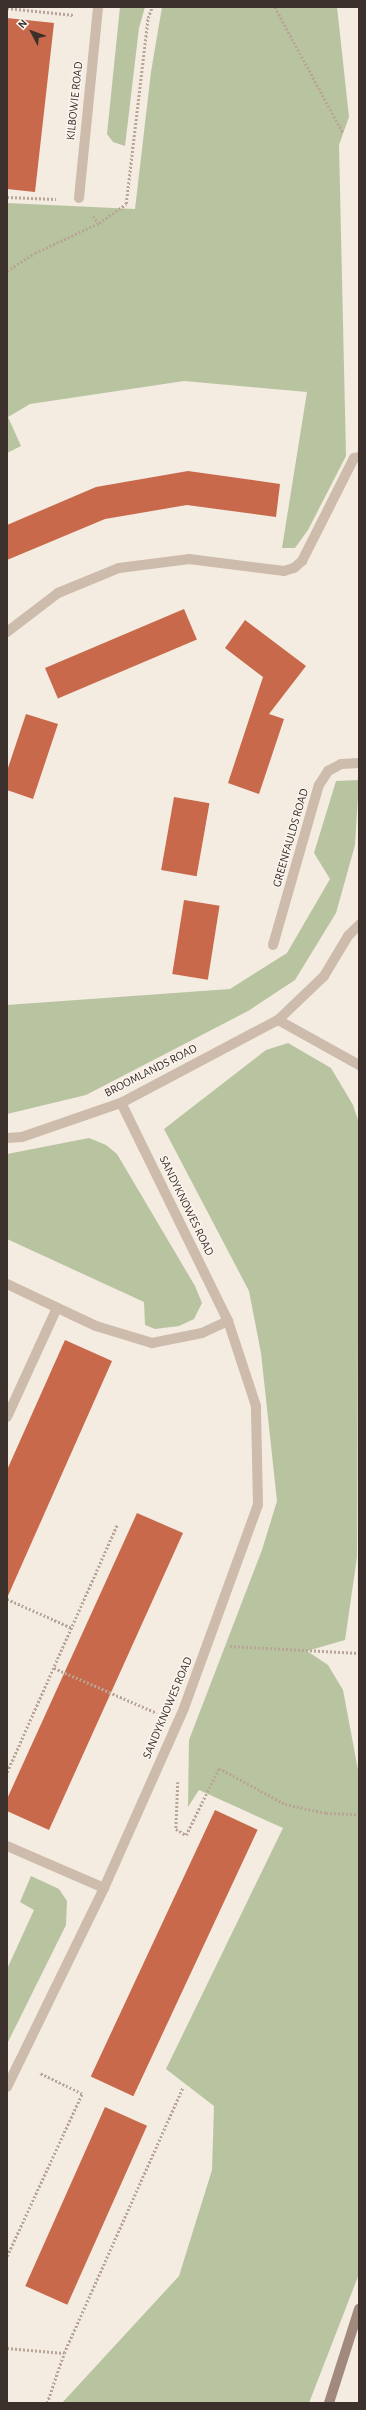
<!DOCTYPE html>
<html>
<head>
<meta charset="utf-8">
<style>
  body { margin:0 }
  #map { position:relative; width:366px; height:2410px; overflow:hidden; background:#f4ebe1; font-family:"Alegreya Sans",sans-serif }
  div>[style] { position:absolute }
  .green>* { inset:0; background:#b8c4a0 }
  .building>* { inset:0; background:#c8694b; transform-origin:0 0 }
  .path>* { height:2.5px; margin-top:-1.25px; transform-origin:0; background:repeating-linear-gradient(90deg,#b9a596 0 2px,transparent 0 4px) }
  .service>* { height:10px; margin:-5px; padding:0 5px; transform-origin:5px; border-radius:5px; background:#cdbbac }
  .minor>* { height:10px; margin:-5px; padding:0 5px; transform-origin:5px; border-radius:5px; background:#cdbbac }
  .secondary>* { height:10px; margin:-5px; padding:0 5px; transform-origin:5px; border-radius:5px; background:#a18a7d }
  span { translate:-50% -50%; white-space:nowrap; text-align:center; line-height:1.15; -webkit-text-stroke:3px #fbf5ee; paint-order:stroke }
  .street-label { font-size:12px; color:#3b302b }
  .frame { position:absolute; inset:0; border:8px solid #3b302b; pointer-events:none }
  .north { position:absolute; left:12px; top:12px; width:40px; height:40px; -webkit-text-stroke:3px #fbf5ee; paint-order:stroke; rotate:311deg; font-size:11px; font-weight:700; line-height:16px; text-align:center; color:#3b302b }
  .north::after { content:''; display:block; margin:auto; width:14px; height:18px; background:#3b302b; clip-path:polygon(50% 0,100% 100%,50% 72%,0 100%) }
</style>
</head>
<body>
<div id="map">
  <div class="green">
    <i style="clip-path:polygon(120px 7px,145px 7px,139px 28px,125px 146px,113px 142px,107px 134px)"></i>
    <i style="clip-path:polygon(162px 7px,337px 7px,349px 117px,339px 145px,346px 456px,308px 530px,295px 548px,282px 548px,307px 392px,184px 381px,30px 404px,8px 417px,21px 446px,7px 453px,7px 203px,135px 209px,151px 72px)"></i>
    <i style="clip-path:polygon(359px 780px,355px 845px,336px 913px,295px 980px,248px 1011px,86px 1095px,7px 1114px,7px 1005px,230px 989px,287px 953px,330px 879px,314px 853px,336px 781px)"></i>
    <i style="clip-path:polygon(288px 1043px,331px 1068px,353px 1105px,359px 1123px,357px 1557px,345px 1640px,307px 1651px,328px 1665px,343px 1690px,358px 1770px,359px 2274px,309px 2403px,62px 2403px,179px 2276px,212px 2170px,214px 2106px,166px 2069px,283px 1828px,199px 1790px,188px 1807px,189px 1740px,262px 1550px,277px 1501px,261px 1353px,249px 1291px,164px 1129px,266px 1050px)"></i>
    <i style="clip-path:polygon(89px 1138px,106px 1145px,117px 1154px,195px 1286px,202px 1303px,194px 1319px,179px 1326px,155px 1329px,145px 1325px,144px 1302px,7px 1239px,7px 1154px)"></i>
    <i style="clip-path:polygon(31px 1876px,59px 1889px,67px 1901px,66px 1925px,7px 2044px,7px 1969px,34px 1910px,20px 1902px)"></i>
  </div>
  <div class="building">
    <i style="clip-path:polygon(7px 18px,54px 23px,35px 192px,7px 189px)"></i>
    <i style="clip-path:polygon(188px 471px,280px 484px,276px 517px,187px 505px,105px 519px,7px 560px,7px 525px,96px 487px)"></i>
    <i style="left:184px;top:609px;width:33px;height:151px;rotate:67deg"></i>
    <i style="clip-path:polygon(245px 620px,306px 666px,269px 714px,284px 719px,259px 794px,228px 783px,263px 677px,225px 648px)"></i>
    <i style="clip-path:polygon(26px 714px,58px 724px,33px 799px,7px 790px,7px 771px)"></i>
    <i style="left:174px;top:797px;width:36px;height:74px;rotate:10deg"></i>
    <i style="left:184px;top:900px;width:36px;height:75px;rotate:9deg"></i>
    <i style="clip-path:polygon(65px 1340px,112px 1361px,7px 1598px,7px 1470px)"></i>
    <i style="clip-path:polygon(137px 1513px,183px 1533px,49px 1830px,7px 1811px,7px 1799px)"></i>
    <i style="left:215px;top:1810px;width:47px;height:294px;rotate:25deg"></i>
    <i style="left:105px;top:2107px;width:46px;height:196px;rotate:24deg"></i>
  </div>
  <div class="path">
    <i style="left:275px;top:7px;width:143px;rotate:61.6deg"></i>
    <i style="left:7px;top:8px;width:67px;rotate:6deg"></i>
    <i style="left:7px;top:197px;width:49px;rotate:2.3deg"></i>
    <i style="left:93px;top:216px;width:9px;rotate:49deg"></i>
    <i style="left:7px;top:271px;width:33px;rotate:-33deg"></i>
    <i style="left:35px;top:253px;width:71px;rotate:-25.1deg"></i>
    <i style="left:99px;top:223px;width:33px;rotate:-35deg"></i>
    <i style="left:126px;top:204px;width:187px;rotate:-83.3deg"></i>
    <i style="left:148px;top:18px;width:12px;rotate:-70deg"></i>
    <i style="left:7px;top:1599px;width:71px;rotate:24deg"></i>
    <i style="left:230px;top:1646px;width:129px;rotate:3.1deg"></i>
    <i style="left:54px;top:1668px;width:112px;rotate:23.6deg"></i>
    <i style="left:7px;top:1772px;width:270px;rotate:-66deg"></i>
    <i style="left:178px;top:1782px;width:47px;rotate:92.4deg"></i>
    <i style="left:176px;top:1829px;width:12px;rotate:31deg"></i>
    <i style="left:186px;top:1835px;width:75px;rotate:-63.8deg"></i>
    <i style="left:219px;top:1768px;width:75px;rotate:28.6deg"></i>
    <i style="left:285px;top:1804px;width:42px;rotate:12.4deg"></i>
    <i style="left:326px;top:1813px;width:33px;rotate:2deg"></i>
    <i style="left:7px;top:2256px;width:179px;rotate:-65.2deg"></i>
    <i style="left:82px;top:2094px;width:48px;rotate:-154deg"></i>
    <i style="left:7px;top:2348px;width:57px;rotate:5deg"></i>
    <i style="left:64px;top:2353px;width:291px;rotate:-65.9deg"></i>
    <i style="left:47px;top:2403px;width:53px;rotate:-71.2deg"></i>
  </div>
  <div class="service">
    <i style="left:7px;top:1417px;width:120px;rotate:-65.4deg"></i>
    <i style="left:7px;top:1846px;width:106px;rotate:23.4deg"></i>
  </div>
  <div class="minor">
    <i style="left:79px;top:198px;width:192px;rotate:-84.3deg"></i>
    <i style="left:7px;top:632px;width:64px;rotate:-37.4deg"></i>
    <i style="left:58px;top:593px;width:66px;rotate:-22.3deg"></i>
    <i style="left:119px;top:568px;width:71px;rotate:-7.3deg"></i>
    <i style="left:189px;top:559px;width:96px;rotate:7.2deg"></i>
    <i style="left:284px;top:571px;width:10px;rotate:-17deg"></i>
    <i style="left:294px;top:568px;width:11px;rotate:-41deg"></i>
    <i style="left:302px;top:561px;width:115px;rotate:-63.2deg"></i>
    <i style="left:354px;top:458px;width:5px;rotate:-11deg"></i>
    <i style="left:273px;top:945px;width:166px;rotate:-74deg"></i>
    <i style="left:319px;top:785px;width:17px;rotate:-57deg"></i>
    <i style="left:328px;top:771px;width:15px;rotate:-28deg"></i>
    <i style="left:341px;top:764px;width:18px;rotate:-3deg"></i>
    <i style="left:278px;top:1020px;width:93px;rotate:29.1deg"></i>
    <i style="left:7px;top:1138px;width:15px;rotate:-4deg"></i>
    <i style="left:22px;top:1137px;width:105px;rotate:-19deg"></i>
    <i style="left:121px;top:1103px;width:178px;rotate:-27.9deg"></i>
    <i style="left:278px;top:1020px;width:64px;rotate:-43.7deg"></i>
    <i style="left:324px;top:976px;width:47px;rotate:-59deg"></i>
    <i style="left:348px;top:936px;width:16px;rotate:-45deg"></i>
    <i style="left:7px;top:1284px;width:98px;rotate:25.3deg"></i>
    <i style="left:96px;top:1326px;width:59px;rotate:16.9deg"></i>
    <i style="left:152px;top:1343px;width:51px;rotate:-11.3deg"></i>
    <i style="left:202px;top:1333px;width:29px;rotate:-25deg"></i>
    <i style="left:7px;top:2087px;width:221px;rotate:-64deg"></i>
    <i style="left:104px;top:1888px;width:197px;rotate:-66deg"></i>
    <i style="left:184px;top:1708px;width:216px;rotate:-70deg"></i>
    <i style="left:258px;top:1505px;width:99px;rotate:-91.2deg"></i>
    <i style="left:256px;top:1406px;width:89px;rotate:-108.2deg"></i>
    <i style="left:228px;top:1321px;width:243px;rotate:-116.1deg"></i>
  </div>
  <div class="secondary">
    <i style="left:329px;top:2403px;width:99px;rotate:-72.3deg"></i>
  </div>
  <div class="street-label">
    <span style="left:75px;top:101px;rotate:-84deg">KILBOWIE ROAD</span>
    <span style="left:291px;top:838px;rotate:-74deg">GREENFAULDS ROAD</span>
    <span style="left:151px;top:1071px;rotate:-27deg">BROOMLANDS ROAD</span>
    <span style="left:186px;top:1206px;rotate:64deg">SANDYKNOWES ROAD</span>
    <span style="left:168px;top:1708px;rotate:-67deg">SANDYKNOWES ROAD</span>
  </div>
  <div class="frame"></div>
  <div class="north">N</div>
</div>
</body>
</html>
